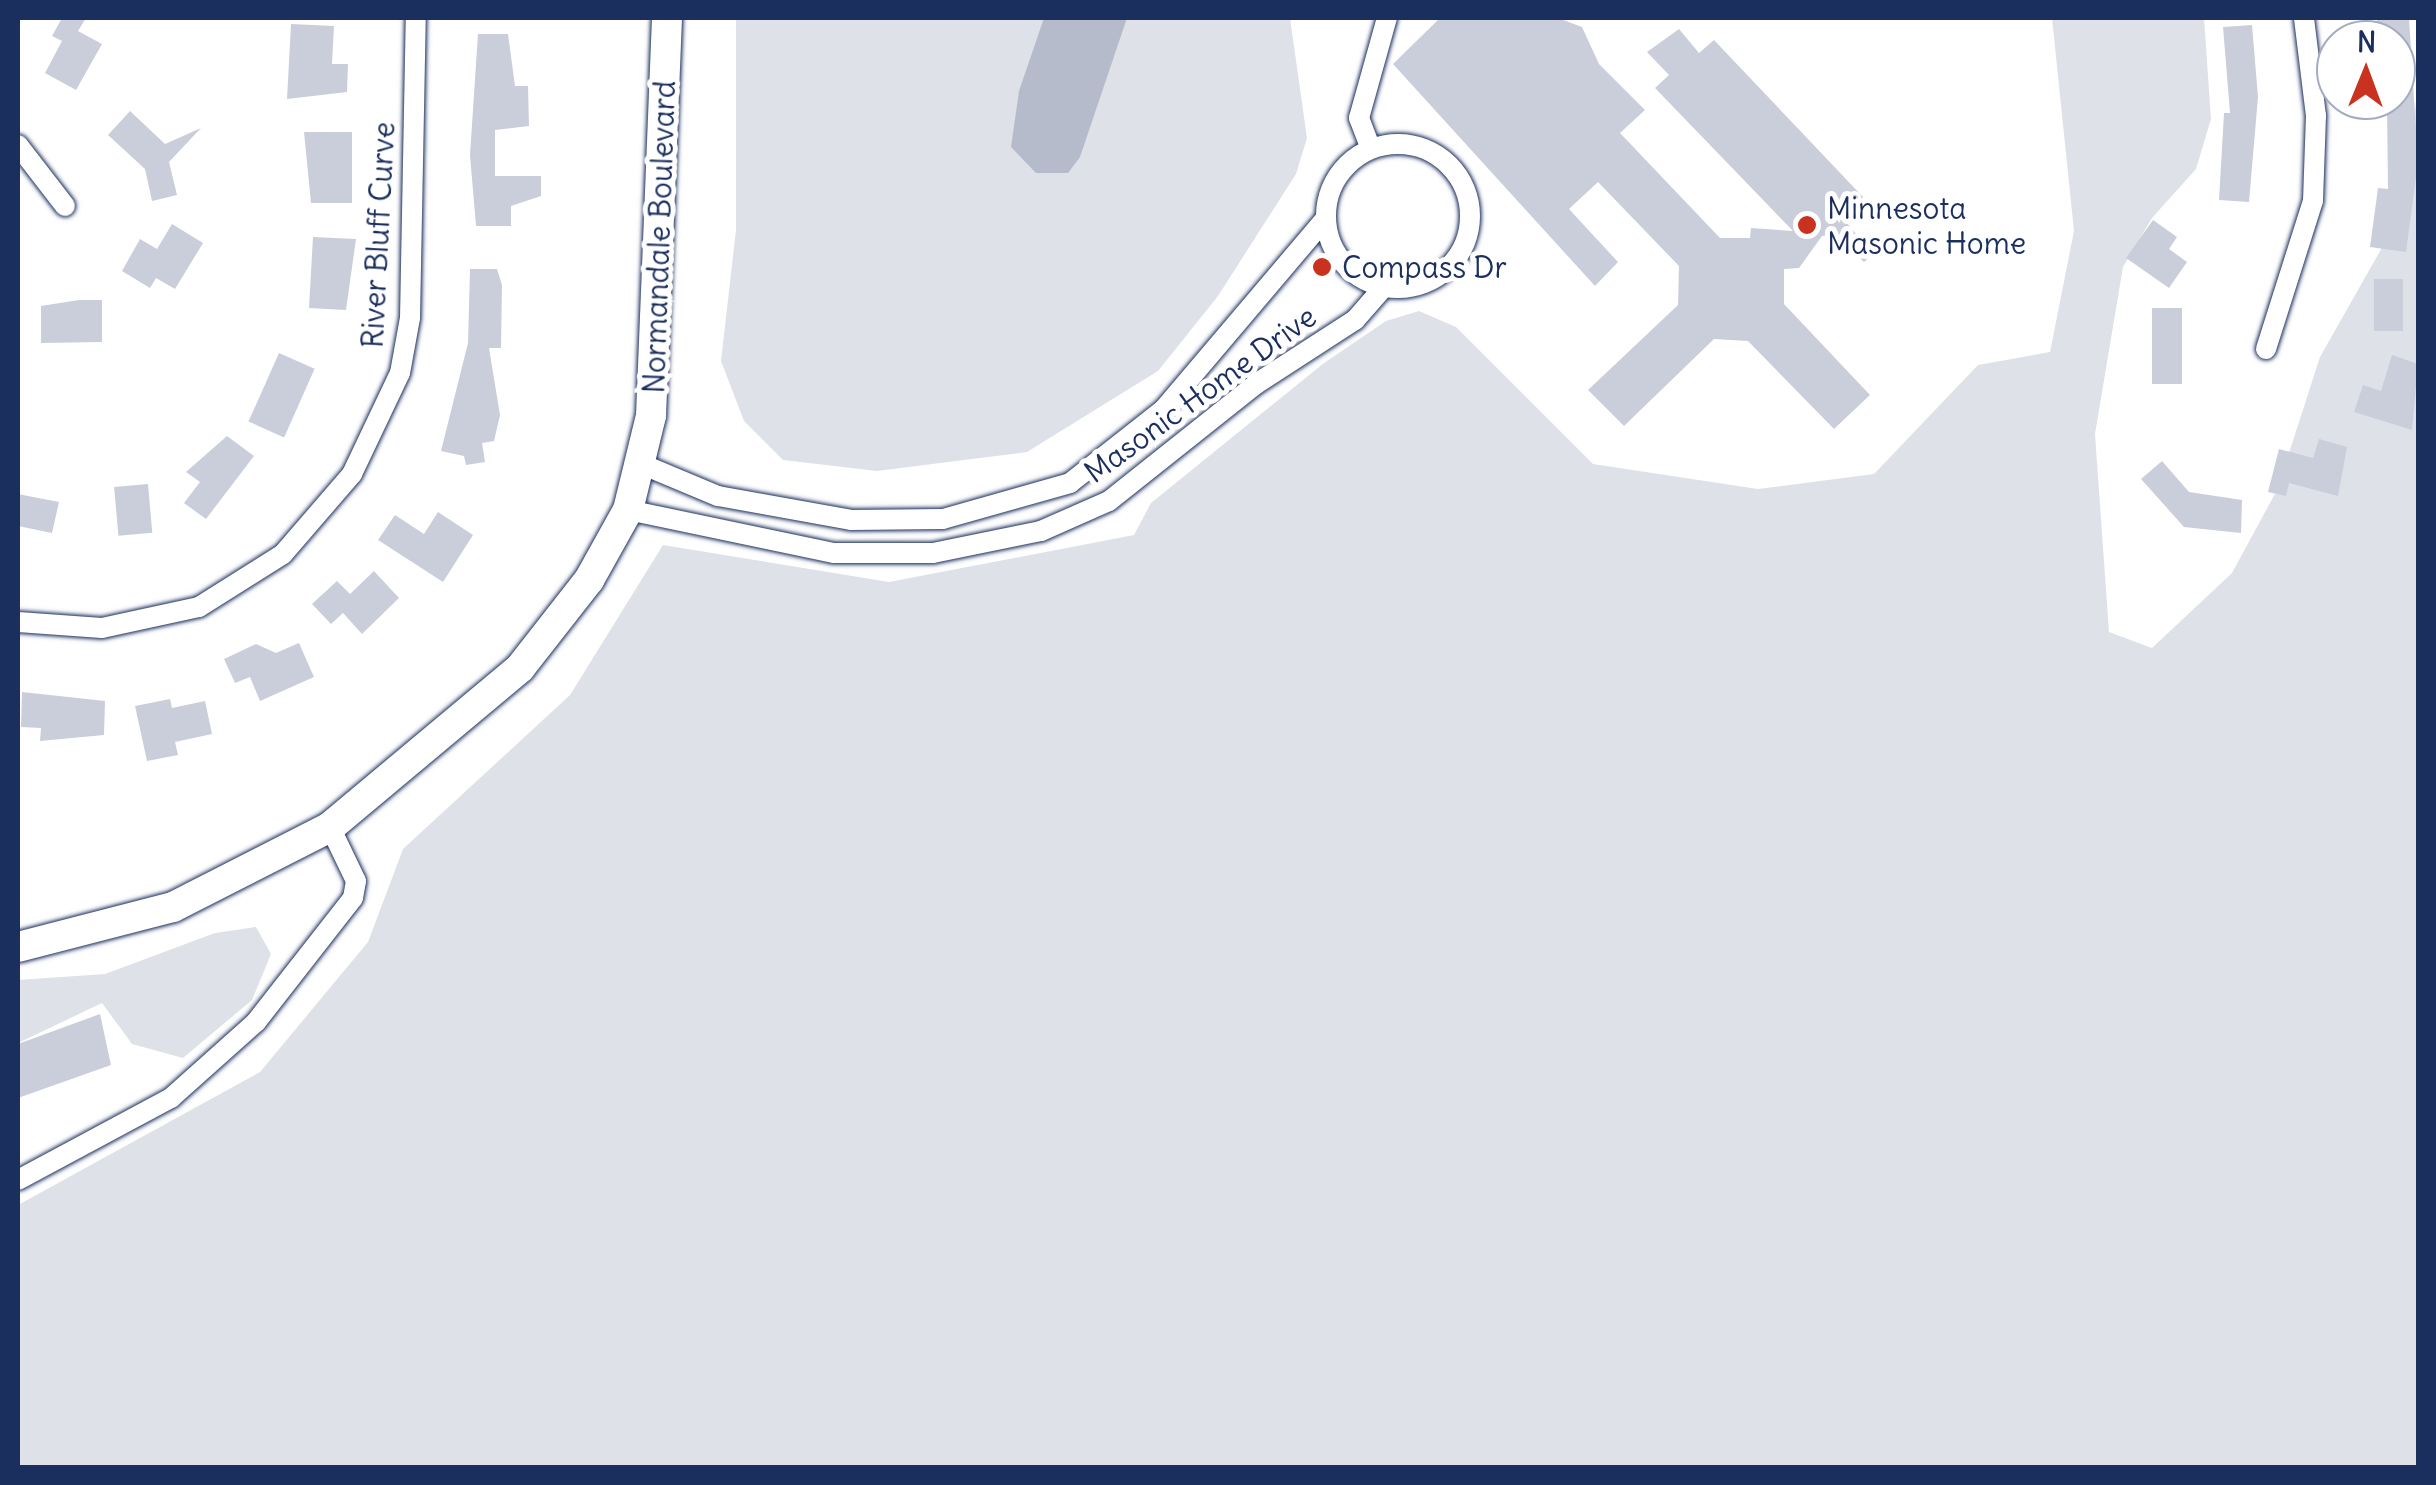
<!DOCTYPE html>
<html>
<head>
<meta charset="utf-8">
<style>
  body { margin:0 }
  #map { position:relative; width:2436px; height:1485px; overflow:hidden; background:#fff; font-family:Delius,sans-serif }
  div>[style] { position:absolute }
  .green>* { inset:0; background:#dee1e7 }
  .water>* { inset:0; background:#b5bbca }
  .building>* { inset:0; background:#caceda; transform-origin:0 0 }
  .roads { filter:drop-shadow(0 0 2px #1b2f5e) drop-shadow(0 0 2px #1b2f5e) }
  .street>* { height:20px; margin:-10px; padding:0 10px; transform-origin:10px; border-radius:10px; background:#fff }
  .street>.ring { margin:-10px; padding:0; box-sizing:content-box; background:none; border:20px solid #fff; border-radius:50% }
  .secondary>* { height:30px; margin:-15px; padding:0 15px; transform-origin:15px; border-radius:15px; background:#fff }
  .dots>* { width:28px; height:28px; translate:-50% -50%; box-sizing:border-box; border:5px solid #fff; border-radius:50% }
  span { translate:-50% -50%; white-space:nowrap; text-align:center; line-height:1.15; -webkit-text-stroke:10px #fff; paint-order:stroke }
  .poi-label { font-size:30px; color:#1b2f5e }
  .left { translate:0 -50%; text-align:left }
  .street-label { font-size:30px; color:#1b2f5e }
  .frame { position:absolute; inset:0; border:20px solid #1b2f5e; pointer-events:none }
  .north { position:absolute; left:2316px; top:20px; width:100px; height:100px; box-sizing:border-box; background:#fff; border:2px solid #a4acbf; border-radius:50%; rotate:1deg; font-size:28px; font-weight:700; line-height:40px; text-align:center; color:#1b2f5e }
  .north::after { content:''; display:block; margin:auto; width:35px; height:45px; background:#c8321e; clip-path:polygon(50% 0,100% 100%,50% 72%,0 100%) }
</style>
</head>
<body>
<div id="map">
  <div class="green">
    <i style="clip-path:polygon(736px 18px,1290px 18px,1307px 138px,1296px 174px,1218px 296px,1158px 371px,1027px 452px,877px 471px,783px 460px,744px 421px,721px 361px,736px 230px)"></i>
    <i style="clip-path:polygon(2052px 18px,2204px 18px,2211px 119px,2196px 169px,2152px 218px,2123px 267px,2095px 434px,2109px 632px,2152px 648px,2232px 573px,2277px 490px,2320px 357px,2405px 207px,2418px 82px,2418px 1467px,18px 1468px,18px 1205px,260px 1072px,368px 942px,403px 849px,570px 695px,663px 545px,889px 582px,1134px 535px,1151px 503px,1324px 363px,1386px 321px,1419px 311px,1456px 327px,1593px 464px,1758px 489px,1874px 474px,1978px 365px,2050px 352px,2074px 231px)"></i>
    <i style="clip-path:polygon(256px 927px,271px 954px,252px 1000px,183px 1058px,132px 1044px,102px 1003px,18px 1043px,18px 980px,105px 974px,215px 933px)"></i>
  </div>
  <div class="water">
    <i style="clip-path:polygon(1044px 18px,1127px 18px,1080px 157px,1068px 173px,1036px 173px,1011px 147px,1019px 91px)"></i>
  </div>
  <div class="building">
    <i style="clip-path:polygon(62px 18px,86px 18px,78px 31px,102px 44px,76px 90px,45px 73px,62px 41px,52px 36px)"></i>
    <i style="clip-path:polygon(1440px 18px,1558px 18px,1582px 27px,1599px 64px,1645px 110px,1620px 133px,1720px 238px,1750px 238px,1751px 228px,1793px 231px,1655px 88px,1669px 75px,1647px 52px,1679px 29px,1699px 53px,1714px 40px,1863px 197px,1847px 223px,1873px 254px,1864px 262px,1835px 234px,1822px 236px,1799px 268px,1784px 269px,1784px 304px,1870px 395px,1834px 429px,1748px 341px,1714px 339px,1624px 426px,1588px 390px,1678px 305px,1679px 266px,1598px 182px,1569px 209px,1618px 262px,1595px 286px,1393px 64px)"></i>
    <i style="clip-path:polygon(2409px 18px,2418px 162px,2406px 252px,2370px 247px,2378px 188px,2388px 189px,2387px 108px,2396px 108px,2396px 40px,2380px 40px,2377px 20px)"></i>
    <i style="clip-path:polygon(291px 24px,334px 26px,332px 64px,348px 64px,347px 92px,287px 99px)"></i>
    <i style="clip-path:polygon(2252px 25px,2258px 97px,2249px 202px,2219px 200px,2224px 113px,2230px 113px,2223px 27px)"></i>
    <i style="clip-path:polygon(478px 34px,508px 34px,515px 86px,528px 86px,529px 126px,495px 130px,495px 176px,541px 176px,541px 196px,511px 206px,511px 226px,476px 226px,470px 155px)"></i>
    <i style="clip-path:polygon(130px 111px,165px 144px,201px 128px,169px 162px,177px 195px,152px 201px,145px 169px,108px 135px)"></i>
    <i style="clip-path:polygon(304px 132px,352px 132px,352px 203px,311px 203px)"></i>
    <i style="clip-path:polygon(2153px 220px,2177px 237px,2169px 249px,2187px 262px,2169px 288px,2126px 258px)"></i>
    <i style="clip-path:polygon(172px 224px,203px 243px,175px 289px,156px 278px,150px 288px,122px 271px,140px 239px,157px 249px)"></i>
    <i style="clip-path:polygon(313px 237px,356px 239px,346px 310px,309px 308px)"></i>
    <i style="clip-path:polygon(470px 269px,497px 269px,502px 285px,501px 348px,489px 348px,500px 415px,494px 441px,482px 443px,485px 462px,466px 465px,464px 456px,441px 451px,468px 343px)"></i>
    <i style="left:2374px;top:279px;width:29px;height:52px"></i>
    <i style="clip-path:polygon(79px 300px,102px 300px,102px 342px,41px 343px,41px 306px)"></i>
    <i style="left:2152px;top:308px;width:30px;height:76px"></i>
    <i style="left:279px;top:353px;width:39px;height:75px;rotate:24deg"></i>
    <i style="clip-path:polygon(2392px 355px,2418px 364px,2412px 430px,2354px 412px,2363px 385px,2381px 391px)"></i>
    <i style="clip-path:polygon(227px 436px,254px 456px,206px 519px,184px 503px,200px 482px,186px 472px)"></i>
    <i style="clip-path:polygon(2319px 439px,2347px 447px,2338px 496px,2289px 483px,2286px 496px,2268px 492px,2279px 449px,2313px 458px)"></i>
    <i style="clip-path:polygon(2162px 461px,2189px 492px,2242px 500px,2241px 533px,2184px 527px,2141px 479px)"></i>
    <i style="left:148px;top:484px;width:49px;height:34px;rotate:85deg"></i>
    <i style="clip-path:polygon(18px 494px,59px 502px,52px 533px,18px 526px)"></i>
    <i style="clip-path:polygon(438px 512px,473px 535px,443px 582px,378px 540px,395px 515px,424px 534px)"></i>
    <i style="clip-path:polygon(374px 571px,399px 598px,362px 634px,343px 613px,331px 624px,312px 604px,337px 581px,350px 594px)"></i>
    <i style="clip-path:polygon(299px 643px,314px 677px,260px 701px,250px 677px,235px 683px,224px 659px,256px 644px,276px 653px)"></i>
    <i style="clip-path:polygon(22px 692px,105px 701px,104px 735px,40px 741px,41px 728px,21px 727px)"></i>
    <i style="clip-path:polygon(170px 699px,172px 708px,205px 701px,212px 734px,175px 742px,178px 755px,147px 761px,135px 706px)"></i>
    <i style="clip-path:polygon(100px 1014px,111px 1065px,18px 1098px,18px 1044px)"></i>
  </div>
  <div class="roads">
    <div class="street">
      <i class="ring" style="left:1326px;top:144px;width:124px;height:124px"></i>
      <i style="left:1369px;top:144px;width:28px;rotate:-111deg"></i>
      <i style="left:1359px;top:118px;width:104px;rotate:-74.4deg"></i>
      <i style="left:18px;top:145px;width:77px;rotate:52.4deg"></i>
      <i style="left:2266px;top:349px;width:155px;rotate:-72.4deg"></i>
      <i style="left:2313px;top:201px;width:85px;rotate:-88deg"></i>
      <i style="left:2316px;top:116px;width:99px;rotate:-97deg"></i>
      <i style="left:639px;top:463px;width:86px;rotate:22.7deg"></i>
      <i style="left:718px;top:496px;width:135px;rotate:10.2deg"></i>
      <i style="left:851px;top:520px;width:92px;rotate:-0.6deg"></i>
      <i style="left:943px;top:519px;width:132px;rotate:-15.8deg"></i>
      <i style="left:1070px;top:483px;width:120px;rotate:-38.2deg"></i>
      <i style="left:1164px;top:409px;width:249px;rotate:-49.7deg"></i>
      <i style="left:628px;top:510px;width:210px;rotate:11.8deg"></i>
      <i style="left:834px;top:553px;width:99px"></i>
      <i style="left:933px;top:553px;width:110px;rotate:-11.5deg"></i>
      <i style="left:1041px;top:531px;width:74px;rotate:-23.8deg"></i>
      <i style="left:1109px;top:501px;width:188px;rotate:-38.5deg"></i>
      <i style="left:1256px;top:384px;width:118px;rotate:-32.9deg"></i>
      <i style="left:1355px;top:320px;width:43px;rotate:-48.8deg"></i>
      <i style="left:18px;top:622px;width:84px;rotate:4.1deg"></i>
      <i style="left:102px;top:628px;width:99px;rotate:-12.2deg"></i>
      <i style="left:199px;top:607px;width:99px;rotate:-32.2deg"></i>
      <i style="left:283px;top:554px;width:106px;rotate:-49.2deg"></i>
      <i style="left:352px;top:474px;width:112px;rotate:-64.6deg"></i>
      <i style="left:400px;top:373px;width:56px;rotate:-79.7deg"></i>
      <i style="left:410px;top:318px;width:300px;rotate:-88.9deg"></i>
      <i style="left:18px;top:1180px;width:174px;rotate:-28.2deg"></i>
      <i style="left:171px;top:1098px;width:114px;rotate:-41.8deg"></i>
      <i style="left:256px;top:1022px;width:157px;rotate:-52deg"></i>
      <i style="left:353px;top:898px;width:17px;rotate:-80deg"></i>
      <i style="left:356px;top:881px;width:60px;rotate:-115.7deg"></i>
    </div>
    <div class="secondary">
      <i style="left:18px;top:947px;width:160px;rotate:-14.5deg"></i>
      <i style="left:173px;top:907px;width:176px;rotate:-27deg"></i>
      <i style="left:330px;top:827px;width:248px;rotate:-39.9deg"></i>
      <i style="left:520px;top:668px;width:112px;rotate:-51.9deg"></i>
      <i style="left:589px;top:580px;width:80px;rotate:-60.9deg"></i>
      <i style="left:628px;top:510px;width:97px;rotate:-76.3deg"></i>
      <i style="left:651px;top:416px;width:398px;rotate:-87.7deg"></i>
    </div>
  </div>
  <div class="dots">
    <i style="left:1807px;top:225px;background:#c8321e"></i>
    <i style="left:1322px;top:267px;background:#c8321e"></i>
  </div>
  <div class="poi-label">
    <span class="left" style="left:1827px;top:225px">Minnesota<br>Masonic Home</span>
    <span class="left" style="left:1342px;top:267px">Compass Dr</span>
  </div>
  <div class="street-label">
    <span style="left:378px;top:235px;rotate:-87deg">River Bluff Curve</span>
    <span style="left:659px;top:237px;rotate:-88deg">Normandale Boulevard</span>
    <span style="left:1200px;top:394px;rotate:-36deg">Masonic Home Drive</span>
  </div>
  <div class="frame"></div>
  <div class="north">N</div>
</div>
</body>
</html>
